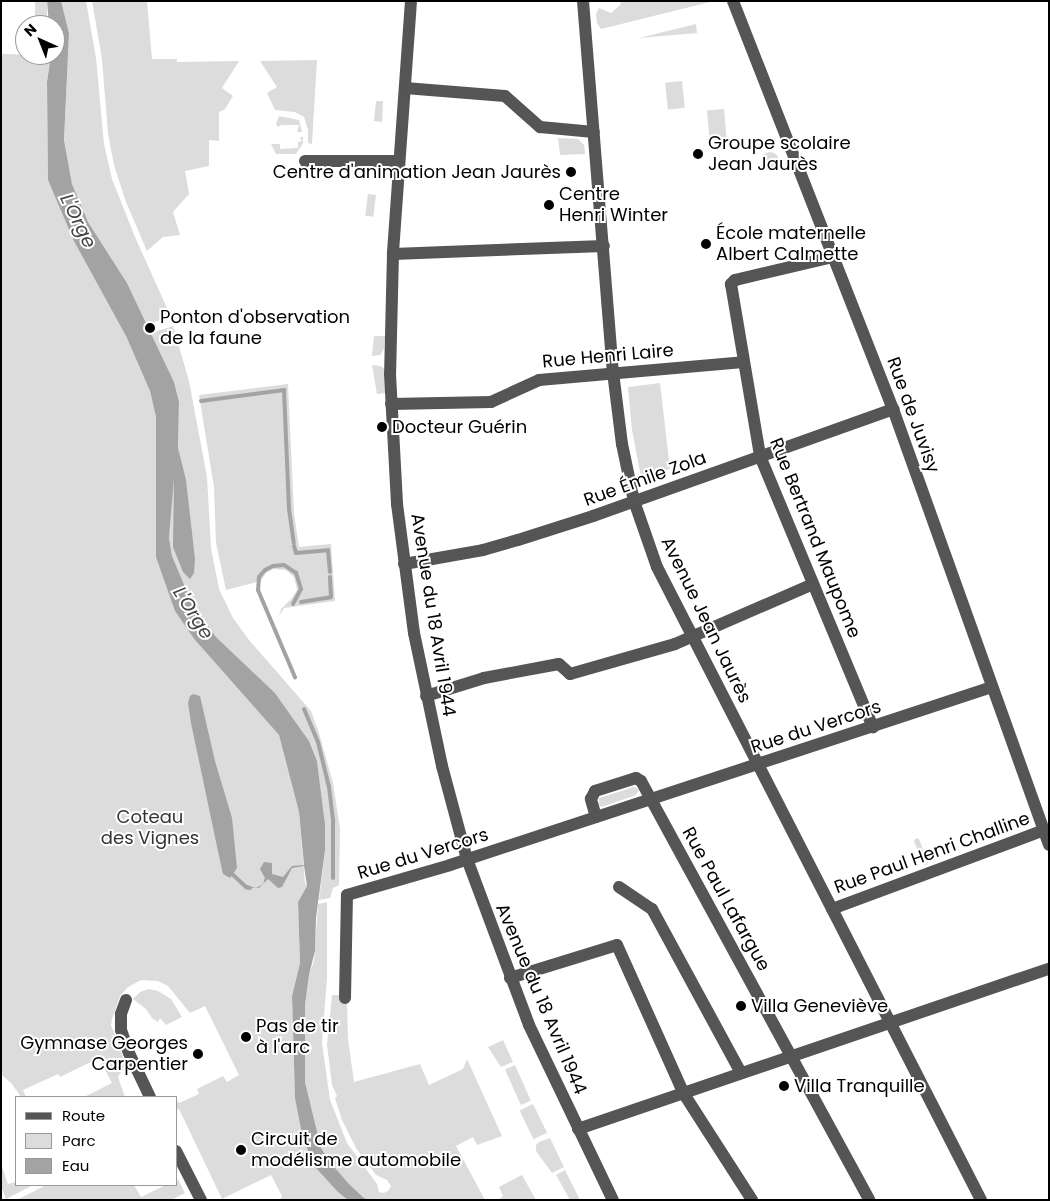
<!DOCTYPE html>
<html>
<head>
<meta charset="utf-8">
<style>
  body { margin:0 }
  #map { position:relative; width:1050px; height:1201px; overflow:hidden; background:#fff; font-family:Poppins,sans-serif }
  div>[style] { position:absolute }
  .green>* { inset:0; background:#dcdcdc; transform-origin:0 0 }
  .round { border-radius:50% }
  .water>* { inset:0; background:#a3a3a3 }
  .stream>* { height:4px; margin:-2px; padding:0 2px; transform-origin:2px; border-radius:2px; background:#a3a3a3 }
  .minor>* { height:12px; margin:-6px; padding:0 6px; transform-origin:6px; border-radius:6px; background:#555 }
  .dots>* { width:14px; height:14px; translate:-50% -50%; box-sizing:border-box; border:2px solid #fff; border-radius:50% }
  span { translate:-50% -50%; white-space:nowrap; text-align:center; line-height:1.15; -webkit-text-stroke:4px #fff; paint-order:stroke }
  .poi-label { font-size:18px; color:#000 }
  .left { translate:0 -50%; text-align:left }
  .right { translate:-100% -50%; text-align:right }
  .street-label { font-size:18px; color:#000 }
  .park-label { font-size:18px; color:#333 }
  .water-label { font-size:19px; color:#444; font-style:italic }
  .frame { position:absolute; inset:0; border:2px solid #000; pointer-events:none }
  .legend { position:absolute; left:15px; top:1096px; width:162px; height:90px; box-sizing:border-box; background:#fff; border:1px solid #999; margin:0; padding:6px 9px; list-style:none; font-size:15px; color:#000 }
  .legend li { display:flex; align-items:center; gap:10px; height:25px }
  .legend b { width:25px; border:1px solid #999 }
  .north { position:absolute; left:15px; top:15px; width:50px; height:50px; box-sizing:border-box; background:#fff; border:1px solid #999; border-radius:50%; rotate:316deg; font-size:14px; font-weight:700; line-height:20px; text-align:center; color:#000 }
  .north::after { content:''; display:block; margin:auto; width:18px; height:22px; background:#000; clip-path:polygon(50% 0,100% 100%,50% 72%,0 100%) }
</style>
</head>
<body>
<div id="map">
  <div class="green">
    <i style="left:35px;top:1px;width:12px;height:24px"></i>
    <i style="clip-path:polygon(61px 1px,86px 1px,96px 58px,104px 144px,112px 179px,135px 237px,171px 317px,148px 324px,151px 333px,173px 326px,189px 381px,207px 477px,211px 548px,219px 589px,233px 618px,249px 640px,311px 711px,319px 733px,333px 783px,340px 829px,339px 885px,333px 888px,330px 898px,319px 900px,325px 850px,325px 824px,317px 761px,309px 741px,275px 693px,216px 637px,191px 601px,172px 556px,169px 538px,174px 477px,195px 559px,178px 448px,179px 402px,174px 382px,127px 283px,88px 222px,72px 184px,64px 140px,69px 33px)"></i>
    <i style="clip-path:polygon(92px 1px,147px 1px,152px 59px,177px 59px,177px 62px,239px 61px,222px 88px,233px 96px,225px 109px,219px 112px,219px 141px,209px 140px,209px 166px,185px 171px,189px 194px,173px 212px,180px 235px,163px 237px,147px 251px,126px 202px,114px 165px,108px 134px,102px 59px)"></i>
    <i style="clip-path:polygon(620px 1px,714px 1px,601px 29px,597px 23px,596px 14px,599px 8px,611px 13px,621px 4px)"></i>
    <i style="clip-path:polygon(696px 24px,697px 33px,639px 38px)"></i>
    <i style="clip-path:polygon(1px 54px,51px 55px,47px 82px,48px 180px,126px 336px,150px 391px,156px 417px,156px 556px,195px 640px,279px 735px,299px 812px,305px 883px,307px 886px,298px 902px,300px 963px,292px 996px,295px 1098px,323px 1176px,348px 1200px,280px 1200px,282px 1196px,271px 1175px,222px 1199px,179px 1109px,176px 1110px,176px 1100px,179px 1103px,199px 1094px,197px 1089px,223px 1076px,227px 1082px,239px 1075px,205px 1006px,190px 1013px,168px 986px,158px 981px,141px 980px,128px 987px,120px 996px,112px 1019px,111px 1025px,128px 1070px,127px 1073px,122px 1070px,118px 1077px,125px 1097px,84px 1097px,112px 1083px,99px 1058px,60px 1077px,58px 1074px,23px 1090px,26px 1097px,21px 1097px,12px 1084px,1px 1074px)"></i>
    <i style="clip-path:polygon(317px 60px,312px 144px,308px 143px,308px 130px,304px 117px,295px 112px,275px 110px,267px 93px,277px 87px,260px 61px)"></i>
    <i style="left:682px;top:81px;width:27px;height:17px;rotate:84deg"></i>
    <i style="clip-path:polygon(376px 101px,383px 101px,382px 122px,374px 121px)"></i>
    <i style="left:724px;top:109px;width:38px;height:17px;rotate:85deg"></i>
    <i style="clip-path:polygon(279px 116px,299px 120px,302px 132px,297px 132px,299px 125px,281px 125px,278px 127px,276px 124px)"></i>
    <i style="clip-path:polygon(300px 137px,303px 137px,303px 143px,296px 154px,276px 154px,271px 144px,280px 144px,280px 149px,298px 148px,298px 142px,302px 141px)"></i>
    <i style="clip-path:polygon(558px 138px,578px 139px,584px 145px,585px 154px,560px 155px)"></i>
    <i class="round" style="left:761px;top:152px;width:18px;height:18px"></i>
    <i style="left:368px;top:194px;width:8px;height:22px;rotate:7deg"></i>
    <i style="clip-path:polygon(374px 336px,385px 336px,384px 349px,380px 355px,372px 356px)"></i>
    <i style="clip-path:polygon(372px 365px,381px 366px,384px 369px,385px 393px,377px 394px)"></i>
    <i style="clip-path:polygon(660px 383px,670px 469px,641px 477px,632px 430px,628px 387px)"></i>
    <i style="clip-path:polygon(288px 384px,294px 513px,299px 547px,331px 544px,335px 601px,284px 608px,279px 616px,281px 609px,292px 598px,297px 590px,294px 577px,286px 570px,273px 569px,266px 573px,261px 581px,226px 590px,216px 543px,214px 487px,199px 395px)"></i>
    <i style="clip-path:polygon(634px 787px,639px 790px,636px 795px,602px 807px,599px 805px,599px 798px)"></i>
    <i style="clip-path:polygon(916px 838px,919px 839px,928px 862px,927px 865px,923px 864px,914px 841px)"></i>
    <i style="clip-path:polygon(327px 902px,327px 978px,322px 1043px,330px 1100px,347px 1143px,377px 1184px,379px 1192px,384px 1193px,388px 1191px,391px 1186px,387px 1180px,376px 1175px,356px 1148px,342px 1120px,335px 1098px,337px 1096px,332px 1085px,327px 1045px,332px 995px,341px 995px,347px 1001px,348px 1039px,354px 1082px,420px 1064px,429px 1085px,463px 1069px,467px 1059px,502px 1136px,477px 1145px,473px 1137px,456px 1146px,485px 1200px,370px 1200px,364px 1198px,349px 1184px,330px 1162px,321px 1148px,305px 1082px,303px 1047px,305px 1005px,309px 975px,314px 961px,318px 904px)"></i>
    <i style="clip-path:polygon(149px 989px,158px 991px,171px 999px,182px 1017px,166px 1025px,160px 1018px,158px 1022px,152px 1018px,146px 1009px,133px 999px,140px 992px)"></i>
    <i style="clip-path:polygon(503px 1040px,513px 1062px,501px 1067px,488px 1047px)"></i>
    <i style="left:515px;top:1065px;width:39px;height:11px;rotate:66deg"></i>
    <i style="left:533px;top:1104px;width:32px;height:15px;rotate:64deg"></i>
    <i style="clip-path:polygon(550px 1138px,564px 1167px,552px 1173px,536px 1151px,536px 1145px,539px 1142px)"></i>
    <i style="clip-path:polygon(1px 1164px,8px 1184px,16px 1182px,16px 1185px,33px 1185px,6px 1199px,1px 1186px)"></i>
    <i style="clip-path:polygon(565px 1170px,580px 1200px,570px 1200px,556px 1175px)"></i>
    <i style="clip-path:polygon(522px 1175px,536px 1200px,498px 1200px,503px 1196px,499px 1187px)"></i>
    <i style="clip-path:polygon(178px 1179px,185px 1193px,171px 1200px,17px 1200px,46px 1185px,134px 1185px,141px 1197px,166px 1185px,176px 1185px)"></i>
  </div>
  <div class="water">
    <i style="clip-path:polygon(47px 1px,61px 1px,69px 33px,64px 140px,72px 184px,88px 222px,127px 283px,174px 382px,179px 402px,178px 448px,186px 480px,195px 559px,194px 573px,190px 579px,183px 572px,173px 547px,174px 479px,169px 538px,172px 556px,191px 601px,216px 637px,275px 693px,309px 741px,317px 761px,325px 824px,325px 850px,316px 918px,315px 951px,309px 975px,305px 1005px,305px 1082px,321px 1148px,330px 1162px,349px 1184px,364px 1198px,370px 1200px,348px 1200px,338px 1192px,316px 1168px,303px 1139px,295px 1098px,292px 996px,300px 963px,298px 902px,307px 886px,304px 866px,292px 868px,282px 887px,278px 888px,268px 879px,259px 888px,245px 888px,247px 886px,256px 888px,263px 884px,265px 878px,260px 869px,264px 862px,272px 863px,272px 874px,283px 877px,292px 866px,304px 865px,299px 812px,279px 735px,195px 640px,175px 611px,156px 557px,156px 417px,150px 391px,126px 336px,74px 241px,48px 180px,47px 82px,51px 55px,55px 55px,55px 25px,49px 25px)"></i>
    <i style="clip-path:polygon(193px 694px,200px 696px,215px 761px,232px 818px,237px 868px,230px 878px,223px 874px,219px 856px,191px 723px,188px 703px,190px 696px)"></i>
  </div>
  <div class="stream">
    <i style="left:201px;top:401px;width:84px;rotate:-7.5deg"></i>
    <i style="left:284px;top:390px;width:119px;rotate:87.6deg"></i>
    <i style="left:289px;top:509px;width:34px;rotate:82deg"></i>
    <i style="left:294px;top:546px;width:7px;rotate:74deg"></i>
    <i style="left:296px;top:553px;width:32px;rotate:-5deg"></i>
    <i style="left:328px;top:550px;width:22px;rotate:85deg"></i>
    <i style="left:301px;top:602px;width:30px;rotate:-9deg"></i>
    <i style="left:331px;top:597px;width:20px;rotate:-93deg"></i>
    <i style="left:293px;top:604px;width:17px;rotate:-62deg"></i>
    <i style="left:301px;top:589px;width:17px;rotate:-107deg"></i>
    <i style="left:296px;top:573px;width:14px;rotate:-146deg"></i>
    <i style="left:284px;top:565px;width:11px;rotate:175deg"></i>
    <i style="left:273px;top:566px;width:9px;rotate:153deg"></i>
    <i style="left:265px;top:570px;width:9px;rotate:131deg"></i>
    <i style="left:259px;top:577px;width:13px;rotate:94deg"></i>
    <i style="left:258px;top:590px;width:95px;rotate:67deg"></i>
    <i style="left:304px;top:709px;width:36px;rotate:67deg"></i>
    <i style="left:318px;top:742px;width:46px;rotate:76.3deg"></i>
    <i style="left:329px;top:787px;width:35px;rotate:83deg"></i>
    <i style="left:333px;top:822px;width:56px;rotate:90deg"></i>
    <i style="left:231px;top:873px;width:21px;rotate:43deg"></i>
    <i style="left:246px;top:887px;width:4px;rotate:14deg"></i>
  </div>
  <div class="minor">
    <i style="left:411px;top:1px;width:254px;rotate:94.1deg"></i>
    <i style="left:393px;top:254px;width:120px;rotate:91.4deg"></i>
    <i style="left:390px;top:374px;width:130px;rotate:86.9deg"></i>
    <i style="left:397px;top:504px;width:130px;rotate:82.5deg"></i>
    <i style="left:414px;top:633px;width:136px;rotate:78.1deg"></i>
    <i style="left:442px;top:766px;width:96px;rotate:75deg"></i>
    <i style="left:467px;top:859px;width:177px;rotate:69.5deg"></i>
    <i style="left:529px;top:1025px;width:194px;rotate:64.4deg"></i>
    <i style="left:583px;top:1px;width:372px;rotate:85.4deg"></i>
    <i style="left:613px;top:372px;width:73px;rotate:82.9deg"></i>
    <i style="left:622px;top:444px;width:58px;rotate:78.1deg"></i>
    <i style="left:634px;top:501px;width:70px;rotate:70.8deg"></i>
    <i style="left:657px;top:567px;width:711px;rotate:62.89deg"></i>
    <i style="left:733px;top:1px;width:438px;rotate:68.6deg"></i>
    <i style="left:893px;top:409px;width:463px;rotate:70.3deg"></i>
    <i style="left:405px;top:88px;width:100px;rotate:4.6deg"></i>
    <i style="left:505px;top:96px;width:47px;rotate:41.5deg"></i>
    <i style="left:540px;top:127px;width:54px;rotate:5.3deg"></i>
    <i style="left:305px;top:161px;width:94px"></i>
    <i style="left:393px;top:254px;width:211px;rotate:-2.2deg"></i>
    <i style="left:833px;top:257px;width:101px;rotate:166.8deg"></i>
    <i style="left:735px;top:280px;width:6px;rotate:135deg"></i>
    <i style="left:731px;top:284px;width:174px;rotate:80.4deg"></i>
    <i style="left:760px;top:456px;width:294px;rotate:67.4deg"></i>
    <i style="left:391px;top:404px;width:100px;rotate:-1.1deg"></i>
    <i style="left:491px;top:402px;width:53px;rotate:-24.6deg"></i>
    <i style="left:539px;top:380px;width:205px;rotate:-5deg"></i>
    <i style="left:404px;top:564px;width:80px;rotate:-10deg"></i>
    <i style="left:483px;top:550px;width:36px;rotate:-16deg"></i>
    <i style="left:518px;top:540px;width:79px;rotate:-17.7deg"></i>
    <i style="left:593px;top:516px;width:319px;rotate:-19.6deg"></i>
    <i style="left:426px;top:696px;width:61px;rotate:-17.2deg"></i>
    <i style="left:484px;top:678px;width:76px;rotate:-10.6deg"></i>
    <i style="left:559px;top:664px;width:15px;rotate:42deg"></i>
    <i style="left:570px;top:674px;width:109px;rotate:-15.9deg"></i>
    <i style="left:675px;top:644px;width:150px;rotate:-23.5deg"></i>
    <i style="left:596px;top:817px;width:19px;rotate:-106deg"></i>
    <i style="left:591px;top:799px;width:9px;rotate:-63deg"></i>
    <i style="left:595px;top:791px;width:43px;rotate:-17.6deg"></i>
    <i style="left:636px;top:778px;width:6px;rotate:31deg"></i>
    <i style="left:641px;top:781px;width:477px;rotate:61.4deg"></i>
    <i style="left:619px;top:887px;width:40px;rotate:34deg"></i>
    <i style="left:652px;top:909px;width:187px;rotate:61.5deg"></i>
    <i style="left:832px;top:909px;width:226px;rotate:-20.4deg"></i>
    <i style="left:510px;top:978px;width:112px;rotate:-17.1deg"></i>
    <i style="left:617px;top:945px;width:163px;rotate:65.8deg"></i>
    <i style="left:684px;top:1094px;width:126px;rotate:57.3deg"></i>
    <i style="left:345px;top:998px;width:103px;rotate:-88.9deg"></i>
    <i style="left:347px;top:895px;width:107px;rotate:-16.2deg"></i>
    <i style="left:450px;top:865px;width:570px;rotate:-18.18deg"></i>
    <i style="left:126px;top:1000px;width:15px;rotate:110deg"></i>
    <i style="left:121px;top:1014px;width:16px;rotate:90deg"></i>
    <i style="left:121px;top:1030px;width:24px;rotate:71deg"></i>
    <i style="left:129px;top:1053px;width:49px;rotate:64.5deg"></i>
    <i style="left:578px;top:1129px;width:497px;rotate:-18.8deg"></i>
    <i style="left:176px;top:1151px;width:55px;rotate:63deg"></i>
  </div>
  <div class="dots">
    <i style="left:698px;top:154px;background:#000"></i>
    <i style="left:571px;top:172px;background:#000"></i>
    <i style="left:549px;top:205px;background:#000"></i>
    <i style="left:706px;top:244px;background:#000"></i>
    <i style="left:150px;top:328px;background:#000"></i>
    <i style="left:382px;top:427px;background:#000"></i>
    <i style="left:741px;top:1006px;background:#000"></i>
    <i style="left:246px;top:1037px;background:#000"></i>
    <i style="left:198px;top:1054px;background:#000"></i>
    <i style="left:784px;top:1086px;background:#000"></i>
    <i style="left:241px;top:1150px;background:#000"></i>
  </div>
  <div class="poi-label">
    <span class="left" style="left:708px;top:154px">Groupe scolaire<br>Jean Jaurès</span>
    <span class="right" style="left:561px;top:172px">Centre d'animation Jean Jaurès</span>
    <span class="left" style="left:559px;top:205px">Centre<br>Henri Winter</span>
    <span class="left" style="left:716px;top:244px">École maternelle<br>Albert Calmette</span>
    <span class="left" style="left:160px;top:328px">Ponton d'observation<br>de la faune</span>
    <span class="left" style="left:392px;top:427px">Docteur Guérin</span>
    <span class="left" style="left:751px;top:1006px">Villa Geneviève</span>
    <span class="left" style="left:256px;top:1037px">Pas de tir<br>à l'arc</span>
    <span class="right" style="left:188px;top:1054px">Gymnase Georges<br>Carpentier</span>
    <span class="left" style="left:794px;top:1086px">Villa Tranquille</span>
    <span class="left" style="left:251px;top:1150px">Circuit de<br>modélisme automobile</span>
  </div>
  <div class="street-label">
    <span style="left:608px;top:356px;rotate:-5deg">Rue Henri Laire</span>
    <span style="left:913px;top:415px;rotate:70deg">Rue de Juvisy</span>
    <span style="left:645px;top:479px;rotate:-20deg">Rue Émile Zola</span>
    <span style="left:815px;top:538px;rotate:68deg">Rue Bertrand Maupome</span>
    <span style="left:433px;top:615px;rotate:81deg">Avenue du 18 Avril 1944</span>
    <span style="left:706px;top:620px;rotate:64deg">Avenue Jean Jaurès</span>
    <span style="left:816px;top:727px;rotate:-18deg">Rue du Vercors</span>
    <span style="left:932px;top:853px;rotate:-20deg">Rue Paul Henri Challine</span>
    <span style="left:423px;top:854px;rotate:-17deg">Rue du Vercors</span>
    <span style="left:726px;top:899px;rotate:61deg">Rue Paul Lafargue</span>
    <span style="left:541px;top:999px;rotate:67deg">Avenue du 18 Avril 1944</span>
  </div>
  <div class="park-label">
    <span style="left:150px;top:828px">Coteau<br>des Vignes</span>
  </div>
  <div class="water-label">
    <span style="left:78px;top:221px;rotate:64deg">L'Orge</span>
    <span style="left:193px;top:613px;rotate:58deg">L'Orge</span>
  </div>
  <div class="frame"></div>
  <ul class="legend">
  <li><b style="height:6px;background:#555"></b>Route</li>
  <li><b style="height:14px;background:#dcdcdc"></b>Parc</li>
  <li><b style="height:14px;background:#a3a3a3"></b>Eau</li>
  </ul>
  <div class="north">N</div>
</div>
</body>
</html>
